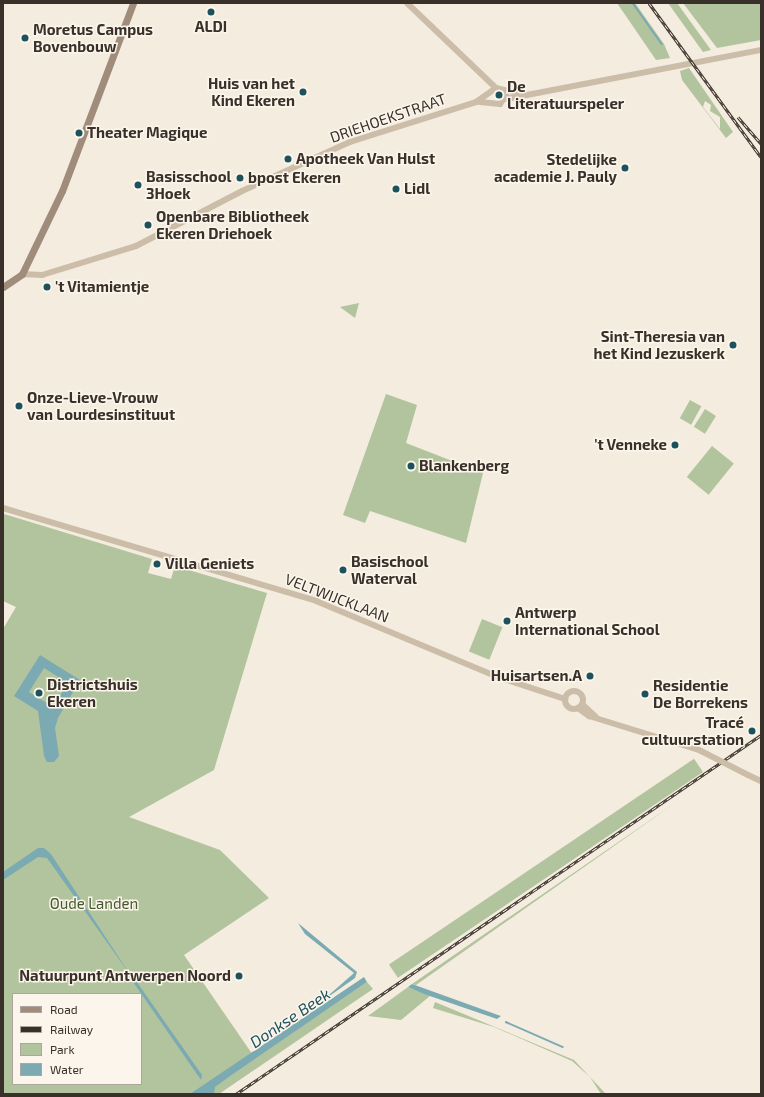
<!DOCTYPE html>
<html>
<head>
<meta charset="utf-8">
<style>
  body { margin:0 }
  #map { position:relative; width:764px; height:1097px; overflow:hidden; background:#f4ecde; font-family:"Exo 2",sans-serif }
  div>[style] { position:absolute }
  .green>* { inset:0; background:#b2c49d; transform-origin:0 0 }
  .water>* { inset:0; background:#7baab2 }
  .stream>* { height:1.5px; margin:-0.75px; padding:0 0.75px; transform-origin:0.75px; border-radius:0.75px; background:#7baab2 }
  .tertiary>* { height:6px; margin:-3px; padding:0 3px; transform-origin:3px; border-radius:3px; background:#ccbda9 }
  .tertiary>.ring { margin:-3px; padding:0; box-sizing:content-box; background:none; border:6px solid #ccbda9; border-radius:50% }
  .secondary>* { height:7px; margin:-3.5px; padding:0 3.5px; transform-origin:3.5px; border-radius:3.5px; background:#a08c7a }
  .rail>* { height:3px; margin-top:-1.5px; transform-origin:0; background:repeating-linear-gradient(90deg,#fbf5eb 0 4.5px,#393029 0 9px); box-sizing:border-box; border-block:1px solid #393029 }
  .tertiary-bridge>* { height:6px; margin:-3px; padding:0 3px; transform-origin:3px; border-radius:3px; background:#ccbda9 }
  .dots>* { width:11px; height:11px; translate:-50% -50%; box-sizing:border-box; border:2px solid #fbf5eb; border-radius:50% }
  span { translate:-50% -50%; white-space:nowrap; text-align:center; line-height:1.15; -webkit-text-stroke:3px #fbf5eb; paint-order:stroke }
  .poi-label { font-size:15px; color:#393029; font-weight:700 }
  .left { translate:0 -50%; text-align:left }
  .right { translate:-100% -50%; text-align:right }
  .street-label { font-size:15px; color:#393029 }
  .park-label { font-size:15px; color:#43592c }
  .water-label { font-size:16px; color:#1d525d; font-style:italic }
  .frame { position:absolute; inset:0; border:4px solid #393029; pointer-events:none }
  .legend { position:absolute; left:12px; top:993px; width:130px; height:92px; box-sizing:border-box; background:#fbf5eb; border:1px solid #ada69d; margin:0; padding:5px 7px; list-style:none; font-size:12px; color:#393029 }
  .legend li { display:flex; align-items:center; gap:8px; height:20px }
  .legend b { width:20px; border:1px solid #ada69d }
</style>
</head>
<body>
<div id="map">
  <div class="green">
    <i style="clip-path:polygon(617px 3px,635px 3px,664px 44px,670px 58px,656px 60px)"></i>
    <i style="clip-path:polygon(668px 3px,677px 3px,711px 50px,703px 52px)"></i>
    <i style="clip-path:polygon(683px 3px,761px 3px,761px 40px,717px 48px)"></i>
    <i style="clip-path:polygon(evenodd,689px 68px,733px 132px,726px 138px,682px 80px,680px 71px,689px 68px,705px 101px,711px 105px,710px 111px,720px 117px,720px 129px,703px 107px,705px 101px)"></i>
    <i style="clip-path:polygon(359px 303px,355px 318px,340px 307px)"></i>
    <i style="clip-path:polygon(386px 394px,417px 405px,406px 443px,483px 473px,466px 543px,370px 511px,365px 523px,343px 515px)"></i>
    <i style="left:690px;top:400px;width:13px;height:21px;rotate:29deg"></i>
    <i style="left:705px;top:409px;width:13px;height:21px;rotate:32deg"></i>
    <i style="left:712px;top:446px;width:28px;height:40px;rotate:39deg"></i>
    <i style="clip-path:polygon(evenodd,4px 514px,152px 559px,148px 573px,171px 579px,175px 566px,267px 593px,214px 770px,129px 817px,220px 850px,269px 898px,184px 955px,255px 1058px,367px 982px,373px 989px,219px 1094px,3px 1094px,3px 629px,16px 607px,3px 601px,4px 514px,13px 994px,141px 994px,141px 1084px,13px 1084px,13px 994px)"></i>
    <i style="left:482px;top:619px;width:22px;height:35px;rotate:22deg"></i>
    <i style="left:703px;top:772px;width:368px;height:16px;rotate:146deg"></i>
    <i style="clip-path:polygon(678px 801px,416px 985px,412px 984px)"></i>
    <i style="clip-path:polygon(408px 987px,430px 996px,401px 1020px,368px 1016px)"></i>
    <i style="clip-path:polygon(435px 1002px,574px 1060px,606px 1094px,601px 1094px,590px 1077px,572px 1061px,494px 1027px,433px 1008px)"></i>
  </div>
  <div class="water">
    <i style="clip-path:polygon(evenodd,40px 655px,80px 680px,58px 718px,55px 728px,59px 756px,54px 762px,47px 762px,44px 756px,38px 711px,14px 696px,40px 655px,44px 668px,68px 683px,53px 707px,29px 692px,44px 668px)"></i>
    <i style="clip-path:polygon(38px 848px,44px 848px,51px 854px,131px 976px,47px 858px,38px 857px,3px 880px,3px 872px)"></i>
    <i style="clip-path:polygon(298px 923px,357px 972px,355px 978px,321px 1002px,354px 973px,305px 934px)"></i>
    <i style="clip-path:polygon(364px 977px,367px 982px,230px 1076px,215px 1087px,214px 1094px,190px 1094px)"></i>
    <i style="clip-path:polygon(134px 978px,202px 1075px,201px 1080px,131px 979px)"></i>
    <i style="clip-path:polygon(412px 984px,498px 1015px,501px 1016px,497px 1019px,424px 994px,408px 987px)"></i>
  </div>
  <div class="stream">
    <i style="left:633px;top:3px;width:50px;rotate:54.7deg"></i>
    <i style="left:506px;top:1022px;width:62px;rotate:23.7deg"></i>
  </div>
  <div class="tertiary">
    <i style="left:407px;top:3px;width:123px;rotate:43.7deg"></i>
    <i style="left:506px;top:99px;width:260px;rotate:-10.9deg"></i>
    <i style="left:480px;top:102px;width:20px;rotate:6deg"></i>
    <i style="left:500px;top:104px;width:11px;rotate:-56deg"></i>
    <i style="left:22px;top:274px;width:20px;rotate:3deg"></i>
    <i style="left:42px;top:275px;width:98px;rotate:-17.1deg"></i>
    <i style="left:136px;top:246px;width:119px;rotate:-27.4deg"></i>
    <i style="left:242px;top:191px;width:119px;rotate:-24.4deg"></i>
    <i style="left:350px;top:142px;width:132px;rotate:-17.6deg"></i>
    <i style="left:476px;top:102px;width:24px;rotate:-35deg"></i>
    <i style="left:496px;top:88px;width:31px;rotate:13deg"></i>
    <i style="left:3px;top:508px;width:327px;rotate:16.5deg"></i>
    <i style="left:316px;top:601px;width:197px;rotate:22.7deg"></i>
    <i style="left:498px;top:677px;width:71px;rotate:18.2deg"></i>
    <i class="ring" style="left:565px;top:691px;width:12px;height:12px"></i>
    <i style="left:582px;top:704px;width:19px;rotate:43deg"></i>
    <i style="left:578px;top:708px;width:14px;rotate:36deg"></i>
    <i style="left:589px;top:716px;width:115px;rotate:17.2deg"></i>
    <i style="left:748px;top:775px;width:14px;rotate:25deg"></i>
  </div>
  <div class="secondary">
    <i style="left:3px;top:287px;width:23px;rotate:-34deg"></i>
    <i style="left:22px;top:274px;width:92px;rotate:-64.3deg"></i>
    <i style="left:62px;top:191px;width:201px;rotate:-69.3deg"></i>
  </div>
  <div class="rail">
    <i style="left:649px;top:3px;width:190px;rotate:54deg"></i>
    <i style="left:738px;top:117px;width:35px;rotate:49deg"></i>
    <i style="left:236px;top:1094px;width:636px;rotate:-34.36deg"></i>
  </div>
  <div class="tertiary-bridge">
    <i style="left:699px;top:750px;width:55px;rotate:27deg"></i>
  </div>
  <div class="dots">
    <i style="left:211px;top:12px;background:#1d525d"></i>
    <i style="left:25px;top:38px;background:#1d525d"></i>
    <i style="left:303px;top:92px;background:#1d525d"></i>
    <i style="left:499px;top:95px;background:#1d525d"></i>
    <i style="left:79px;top:133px;background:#1d525d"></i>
    <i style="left:288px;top:159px;background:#1d525d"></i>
    <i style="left:625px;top:168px;background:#1d525d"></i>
    <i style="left:240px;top:178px;background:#1d525d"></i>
    <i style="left:138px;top:185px;background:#1d525d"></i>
    <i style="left:396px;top:189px;background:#1d525d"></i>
    <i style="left:148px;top:225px;background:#1d525d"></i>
    <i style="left:47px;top:287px;background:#1d525d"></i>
    <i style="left:733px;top:345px;background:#1d525d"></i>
    <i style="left:19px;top:406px;background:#1d525d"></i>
    <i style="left:675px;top:445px;background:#1d525d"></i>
    <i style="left:411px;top:466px;background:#1d525d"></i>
    <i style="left:157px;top:564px;background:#1d525d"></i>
    <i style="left:343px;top:570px;background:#1d525d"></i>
    <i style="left:507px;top:621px;background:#1d525d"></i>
    <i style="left:590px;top:676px;background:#1d525d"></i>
    <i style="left:39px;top:693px;background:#1d525d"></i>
    <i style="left:645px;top:694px;background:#1d525d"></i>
    <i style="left:752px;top:731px;background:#1d525d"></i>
    <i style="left:239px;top:976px;background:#1d525d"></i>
  </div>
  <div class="poi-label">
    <span style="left:211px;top:27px">ALDI</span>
    <span class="left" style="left:33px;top:38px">Moretus Campus<br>Bovenbouw</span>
    <span class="right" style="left:295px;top:92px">Huis van het<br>Kind Ekeren</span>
    <span class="left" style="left:507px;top:95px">De<br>Literatuurspeler</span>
    <span class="left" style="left:87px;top:133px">Theater Magique</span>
    <span class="left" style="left:296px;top:159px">Apotheek Van Hulst</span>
    <span class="right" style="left:617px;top:168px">Stedelijke<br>academie J. Pauly</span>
    <span class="left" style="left:146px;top:185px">Basisschool<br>3Hoek</span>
    <span class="left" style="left:248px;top:178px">bpost Ekeren</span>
    <span class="left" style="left:404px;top:189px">Lidl</span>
    <span class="left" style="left:156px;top:225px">Openbare Bibliotheek<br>Ekeren Driehoek</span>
    <span class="left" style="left:55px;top:287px">'t Vitamientje</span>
    <span class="right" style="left:725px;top:345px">Sint-Theresia van<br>het Kind Jezuskerk</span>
    <span class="left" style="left:27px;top:406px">Onze-Lieve-Vrouw<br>van Lourdesinstituut</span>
    <span class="right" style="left:667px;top:445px">'t Venneke</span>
    <span class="left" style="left:419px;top:466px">Blankenberg</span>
    <span class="left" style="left:351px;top:570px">Basischool<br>Waterval</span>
    <span class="left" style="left:165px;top:564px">Villa Geniets</span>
    <span class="left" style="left:515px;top:621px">Antwerp<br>International School</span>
    <span class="right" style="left:582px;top:676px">Huisartsen.A</span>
    <span class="left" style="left:47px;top:693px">Districtshuis<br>Ekeren</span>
    <span class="left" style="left:653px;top:694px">Residentie<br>De Borrekens</span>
    <span class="right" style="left:744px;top:731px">Tracé<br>cultuurstation</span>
    <span class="right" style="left:231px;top:976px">Natuurpunt Antwerpen Noord</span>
  </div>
  <div class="street-label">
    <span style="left:388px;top:118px;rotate:-19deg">DRIEHOEKSTRAAT</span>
    <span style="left:337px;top:598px;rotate:21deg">VELTWIJCKLAAN</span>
  </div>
  <div class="park-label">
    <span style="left:94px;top:904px">Oude Landen</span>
  </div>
  <div class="water-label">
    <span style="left:290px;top:1018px;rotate:-34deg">Donkse Beek</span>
  </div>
  <div class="frame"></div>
  <ul class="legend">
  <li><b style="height:5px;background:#a08c7a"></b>Road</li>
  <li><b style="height:5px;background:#393029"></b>Railway</li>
  <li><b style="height:11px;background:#b2c49d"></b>Park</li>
  <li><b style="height:11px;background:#7baab2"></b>Water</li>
  </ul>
</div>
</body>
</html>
